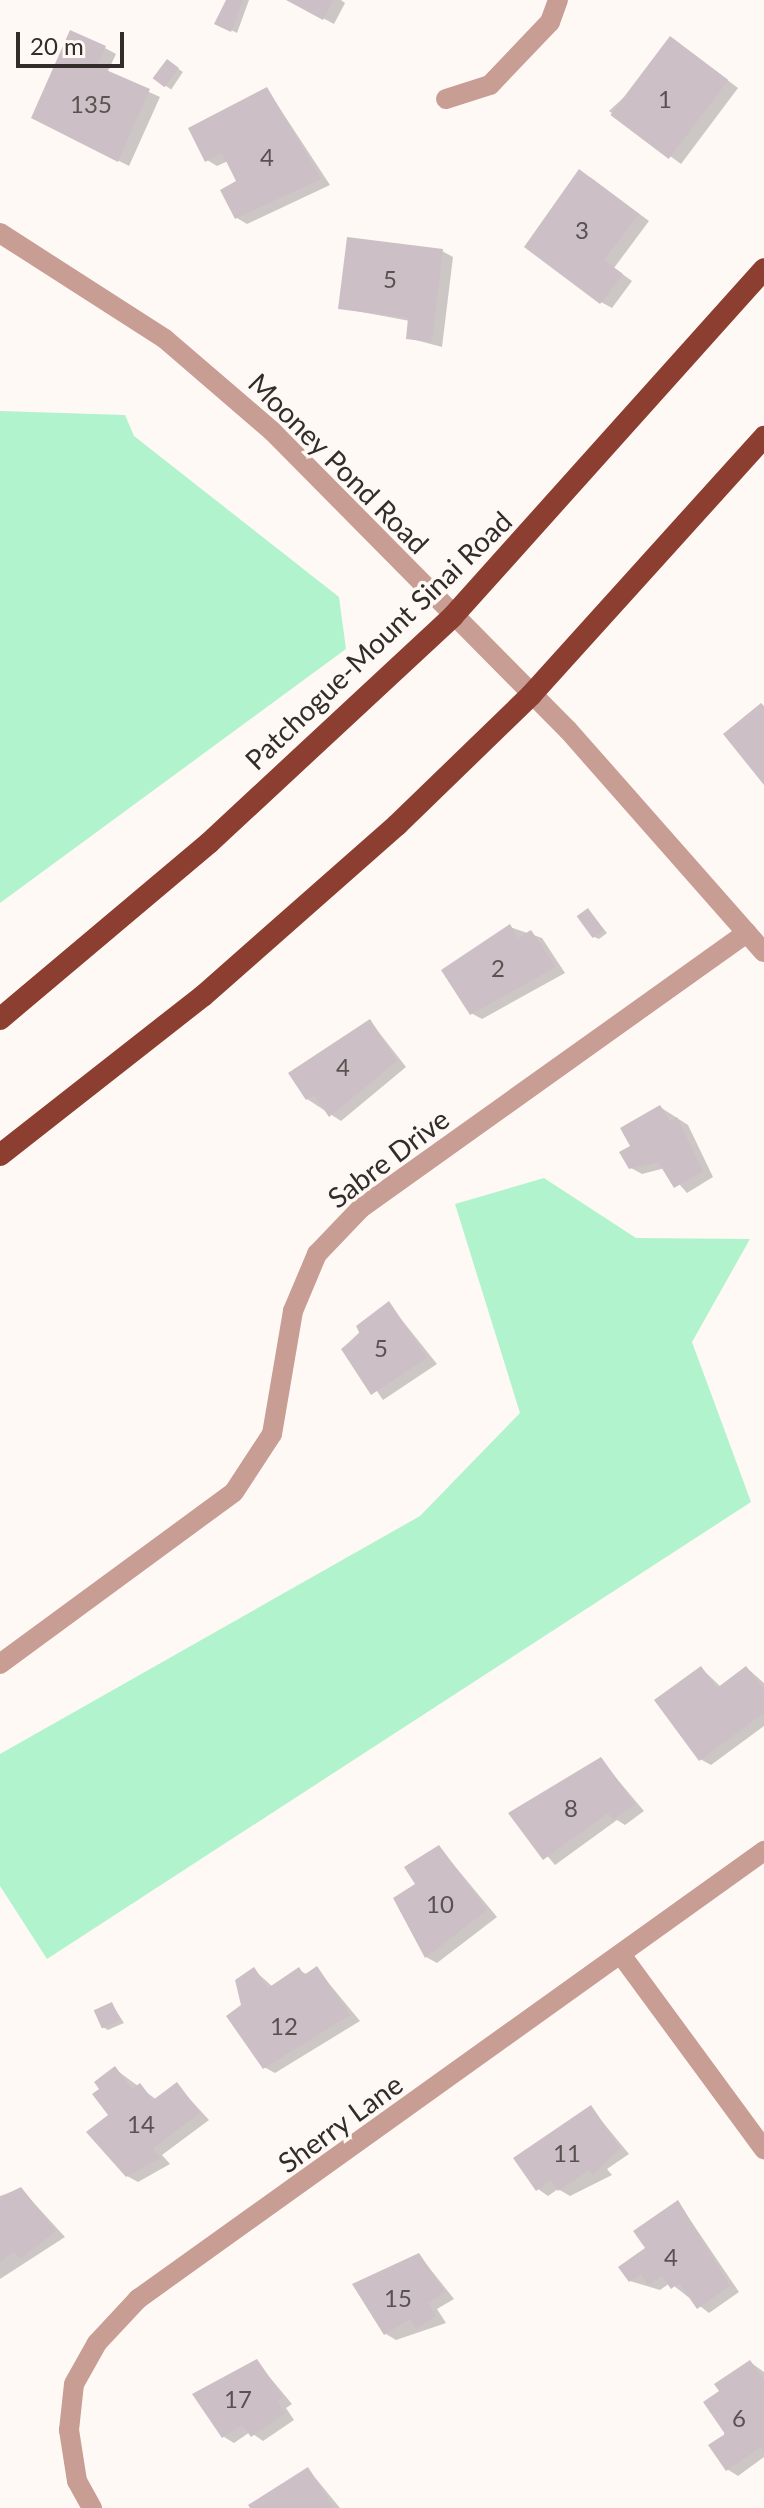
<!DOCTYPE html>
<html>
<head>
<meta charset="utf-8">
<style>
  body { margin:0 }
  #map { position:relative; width:764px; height:2508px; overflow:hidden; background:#fff9f6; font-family:Lato,sans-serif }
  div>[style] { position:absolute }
  .green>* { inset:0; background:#b1f3cd }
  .shadow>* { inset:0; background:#0003; transform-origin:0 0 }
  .building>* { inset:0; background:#cdbfc6; transform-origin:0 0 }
  .minor>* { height:20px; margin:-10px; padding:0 10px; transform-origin:10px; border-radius:10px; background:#c89d94 }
  .tertiary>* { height:20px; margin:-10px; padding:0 10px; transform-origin:10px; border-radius:10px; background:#c89d94 }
  .trunk>* { height:22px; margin:-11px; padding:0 11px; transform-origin:11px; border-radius:11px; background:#8c3e30 }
  span { translate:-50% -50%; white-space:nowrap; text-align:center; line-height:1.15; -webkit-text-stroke:7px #fff9f6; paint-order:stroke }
  .number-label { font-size:24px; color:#595251 }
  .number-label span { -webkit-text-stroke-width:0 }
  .street-label { font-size:28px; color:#322d2a }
  .scale { position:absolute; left:16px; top:32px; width:108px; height:36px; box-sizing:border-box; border:4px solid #322d2a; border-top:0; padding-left:10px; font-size:24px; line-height:28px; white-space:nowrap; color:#322d2a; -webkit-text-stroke:6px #fff9f6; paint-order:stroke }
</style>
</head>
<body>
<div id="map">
  <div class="green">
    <i style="clip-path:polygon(0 411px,125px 415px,134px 436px,339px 597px,346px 649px,0 903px)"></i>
    <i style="clip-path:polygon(544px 1178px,636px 1238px,750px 1239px,692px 1342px,751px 1502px,47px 1959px,0 1886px,0 1754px,420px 1516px,520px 1413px,455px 1204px)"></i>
  </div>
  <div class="shadow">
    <i style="clip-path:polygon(228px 0,249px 0,237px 33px,217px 23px)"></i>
    <i style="clip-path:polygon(289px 0,341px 0,345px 3px,334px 24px)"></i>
    <i style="clip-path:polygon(681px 45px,738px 88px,681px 164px,609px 111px)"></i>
    <i style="clip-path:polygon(105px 48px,116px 54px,107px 73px,160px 97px,129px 166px,44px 123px)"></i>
    <i style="left:168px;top:62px;width:18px;height:21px;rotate:34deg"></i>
    <i style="clip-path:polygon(267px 89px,330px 185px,247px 224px,237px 218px,239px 182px,228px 161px,217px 166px,207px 160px)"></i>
    <i style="clip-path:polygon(590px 177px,649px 221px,614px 268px,632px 281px,612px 308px,601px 302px)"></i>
    <i style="clip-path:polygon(442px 251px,453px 257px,442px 347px,408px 338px,410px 321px,340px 308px)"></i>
    <i style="clip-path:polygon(588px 910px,607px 933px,599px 939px,594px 937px)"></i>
    <i style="clip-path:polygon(510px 927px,542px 938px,565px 973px,482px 1019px,471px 1013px)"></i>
    <i style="clip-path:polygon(370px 1021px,406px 1067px,341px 1121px,307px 1099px)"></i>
    <i style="clip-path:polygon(660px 1107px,688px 1125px,713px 1177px,687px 1193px,665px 1168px,642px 1174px,631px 1168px,633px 1146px)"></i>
    <i style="clip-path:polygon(389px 1304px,437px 1364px,383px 1400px,346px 1345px)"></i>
    <i style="clip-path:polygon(701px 1668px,721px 1687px,747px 1668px,764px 1683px,764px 1726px,711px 1765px,700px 1759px)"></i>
    <i style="clip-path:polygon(601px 1760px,644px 1811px,625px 1825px,617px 1820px,555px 1865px,511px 1813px)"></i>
    <i style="clip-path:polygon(439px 1847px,497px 1917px,437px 1963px,426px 1957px,417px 1885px)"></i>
    <i style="clip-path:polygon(317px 1969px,360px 2021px,275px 2073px,264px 2067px,254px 1970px,273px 1987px,299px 1970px,308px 1975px)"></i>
    <i style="clip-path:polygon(112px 2004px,124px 2023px,108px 2030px,103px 2027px)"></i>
    <i style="clip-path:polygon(115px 2069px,157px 2100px,177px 2085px,209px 2120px,162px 2155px,170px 2164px,138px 2182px,127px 2176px,111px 2116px)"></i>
    <i style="clip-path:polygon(591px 2108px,629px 2154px,607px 2169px,612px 2175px,570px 2196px,558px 2189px,548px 2196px,538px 2189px)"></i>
    <i style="clip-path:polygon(21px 2189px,65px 2237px,0 2279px,0 2196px)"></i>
    <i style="clip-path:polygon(678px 2202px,739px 2292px,709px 2313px,670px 2283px,660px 2290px,630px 2281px)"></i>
    <i style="clip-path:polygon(419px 2255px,454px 2299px,437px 2309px,446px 2323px,396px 2340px,386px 2334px)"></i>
    <i style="clip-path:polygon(257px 2362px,292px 2404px,286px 2408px,294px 2420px,263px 2441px,250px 2432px,234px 2443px,224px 2437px)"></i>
    <i style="clip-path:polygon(750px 2362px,764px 2372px,764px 2457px,738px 2476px,727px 2469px,721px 2392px)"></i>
    <i style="clip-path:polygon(308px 2469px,340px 2508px,252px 2508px)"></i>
  </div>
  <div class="building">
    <i style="clip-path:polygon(226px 0,243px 0,231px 32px,214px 24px)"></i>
    <i style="clip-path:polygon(286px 0,333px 0,323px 20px)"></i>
    <i style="clip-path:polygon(70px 30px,106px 46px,97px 66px,150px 89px,118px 162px,31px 118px)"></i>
    <i style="left:670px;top:36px;width:73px;height:99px;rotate:37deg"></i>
    <i style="left:167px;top:59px;width:15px;height:24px;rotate:37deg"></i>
    <i style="clip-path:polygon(267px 87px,321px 179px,235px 219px,220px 190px,236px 181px,222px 153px,205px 162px,188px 128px)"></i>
    <i style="clip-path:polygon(579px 169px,639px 214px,604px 260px,623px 274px,600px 304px,524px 247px)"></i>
    <i style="clip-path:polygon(347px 237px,443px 249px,432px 342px,406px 339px,408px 318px,338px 309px)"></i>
    <i style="clip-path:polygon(761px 703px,764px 706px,764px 785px,723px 734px)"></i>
    <i style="left:588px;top:908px;width:27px;height:14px;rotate:54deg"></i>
    <i style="clip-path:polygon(510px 924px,518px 938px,531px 930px,556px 967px,470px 1015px,441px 970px)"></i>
    <i style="clip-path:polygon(370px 1019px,397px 1061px,329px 1117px,314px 1095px,306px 1100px,288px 1073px)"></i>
    <i style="clip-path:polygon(660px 1105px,670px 1121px,677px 1117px,703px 1171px,674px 1188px,658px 1162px,629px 1169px,619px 1152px,630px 1146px,620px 1128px)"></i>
    <i style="clip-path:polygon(389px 1301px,427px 1358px,371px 1395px,341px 1349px,360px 1334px,356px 1326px)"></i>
    <i style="clip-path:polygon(701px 1666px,717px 1688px,746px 1666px,764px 1689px,764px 1713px,699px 1761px,654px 1700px)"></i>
    <i style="clip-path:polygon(601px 1757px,635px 1804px,613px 1820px,608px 1813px,543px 1860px,508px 1813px)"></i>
    <i style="clip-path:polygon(439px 1845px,487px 1910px,425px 1958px,393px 1898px,415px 1884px,404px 1867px)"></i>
    <i style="clip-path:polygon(317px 1966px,350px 2015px,263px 2069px,226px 2016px,241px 2005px,235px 1980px,254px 1967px,268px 1988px,299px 1967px,304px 1975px)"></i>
    <i style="left:112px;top:2002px;width:20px;height:20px;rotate:66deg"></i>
    <i style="clip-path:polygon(115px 2066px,132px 2089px,140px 2083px,153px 2100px,177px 2082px,200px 2113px,153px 2148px,160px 2158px,126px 2177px,86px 2132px,108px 2115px,92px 2094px,99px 2089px,94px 2082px)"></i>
    <i style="clip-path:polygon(591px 2105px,620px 2148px,593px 2175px,589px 2170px,558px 2191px,551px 2180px,536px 2191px,513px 2158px)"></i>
    <i style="clip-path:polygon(21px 2187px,56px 2231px,20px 2259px,14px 2251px,0 2262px,0 2197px)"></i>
    <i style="clip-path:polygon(678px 2200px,730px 2286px,697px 2309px,679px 2283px,671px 2289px,662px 2276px,648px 2285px,641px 2274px,629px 2282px,618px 2267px,645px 2248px,633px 2231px)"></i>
    <i style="clip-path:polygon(419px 2253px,445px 2292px,428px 2303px,436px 2316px,416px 2329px,410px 2319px,384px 2335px,352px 2284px)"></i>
    <i style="clip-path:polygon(257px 2359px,283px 2397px,277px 2401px,285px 2413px,251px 2437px,242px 2425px,222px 2438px,192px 2394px)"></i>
    <i style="clip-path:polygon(750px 2360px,764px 2380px,764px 2452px,761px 2447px,726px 2471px,708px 2445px,725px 2434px,703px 2402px,719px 2391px,714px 2384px)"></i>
    <i style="clip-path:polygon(308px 2467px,334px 2508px,250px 2508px,248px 2505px)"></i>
  </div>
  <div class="minor">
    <i style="left:446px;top:99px;width:46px;rotate:-17.7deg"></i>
    <i style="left:490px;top:85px;width:87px;rotate:-46.4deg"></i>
    <i style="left:550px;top:22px;width:23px;rotate:-70deg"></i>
    <i style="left:0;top:1664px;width:290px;rotate:-36.3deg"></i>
    <i style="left:234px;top:1492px;width:69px;rotate:-56.8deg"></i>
    <i style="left:272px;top:1434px;width:125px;rotate:-80.3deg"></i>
    <i style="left:293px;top:1311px;width:62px;rotate:-67.2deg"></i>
    <i style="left:317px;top:1254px;width:64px;rotate:-46.3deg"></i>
    <i style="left:361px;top:1208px;width:474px;rotate:-35.5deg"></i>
    <i style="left:622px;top:1956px;width:240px;rotate:53.7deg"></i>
    <i style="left:92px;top:2508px;width:31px;rotate:-119deg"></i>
    <i style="left:77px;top:2481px;width:52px;rotate:-98.9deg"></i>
    <i style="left:69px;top:2430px;width:46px;rotate:-83.8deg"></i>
    <i style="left:74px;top:2384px;width:47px;rotate:-60.7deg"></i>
    <i style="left:97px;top:2343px;width:60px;rotate:-47deg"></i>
    <i style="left:138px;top:2299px;width:770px;rotate:-35.59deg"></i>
  </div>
  <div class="tertiary">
    <i style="left:0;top:233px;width:196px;rotate:32.7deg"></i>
    <i style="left:165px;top:339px;width:141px;rotate:40.7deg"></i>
    <i style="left:272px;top:431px;width:421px;rotate:45.3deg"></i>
    <i style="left:568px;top:730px;width:296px;rotate:48.6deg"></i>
  </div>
  <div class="trunk">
    <i style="left:0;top:1019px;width:273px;rotate:-40.1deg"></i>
    <i style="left:209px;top:843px;width:333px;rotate:-42.9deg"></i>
    <i style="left:453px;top:616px;width:466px;rotate:-48.1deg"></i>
    <i style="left:0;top:1155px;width:258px;rotate:-38.1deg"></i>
    <i style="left:203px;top:996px;width:259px;rotate:-41.4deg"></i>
    <i style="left:397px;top:825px;width:187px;rotate:-44.1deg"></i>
    <i style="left:531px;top:695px;width:348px;rotate:-47.9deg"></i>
  </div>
  <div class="number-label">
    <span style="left:665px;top:99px">1</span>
    <span style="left:91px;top:104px">135</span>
    <span style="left:267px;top:157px">4</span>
    <span style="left:582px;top:230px">3</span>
    <span style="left:390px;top:279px">5</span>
    <span style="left:498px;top:968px">2</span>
    <span style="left:343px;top:1067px">4</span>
    <span style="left:381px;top:1348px">5</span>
    <span style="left:571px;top:1808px">8</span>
    <span style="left:440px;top:1904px">10</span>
    <span style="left:284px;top:2026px">12</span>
    <span style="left:141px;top:2124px">14</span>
    <span style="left:567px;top:2153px">11</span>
    <span style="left:671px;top:2257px">4</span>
    <span style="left:398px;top:2298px">15</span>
    <span style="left:238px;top:2399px">17</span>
    <span style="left:739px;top:2418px">6</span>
  </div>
  <div class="street-label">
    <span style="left:339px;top:463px;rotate:45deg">Mooney Pond Road</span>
    <span style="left:378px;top:640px;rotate:-44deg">Patchogue-Mount Sinai Road</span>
    <span style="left:388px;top:1158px;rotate:-37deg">Sabre Drive</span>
    <span style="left:340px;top:2123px;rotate:-36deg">Sherry Lane</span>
  </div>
  <div class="scale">20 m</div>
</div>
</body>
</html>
